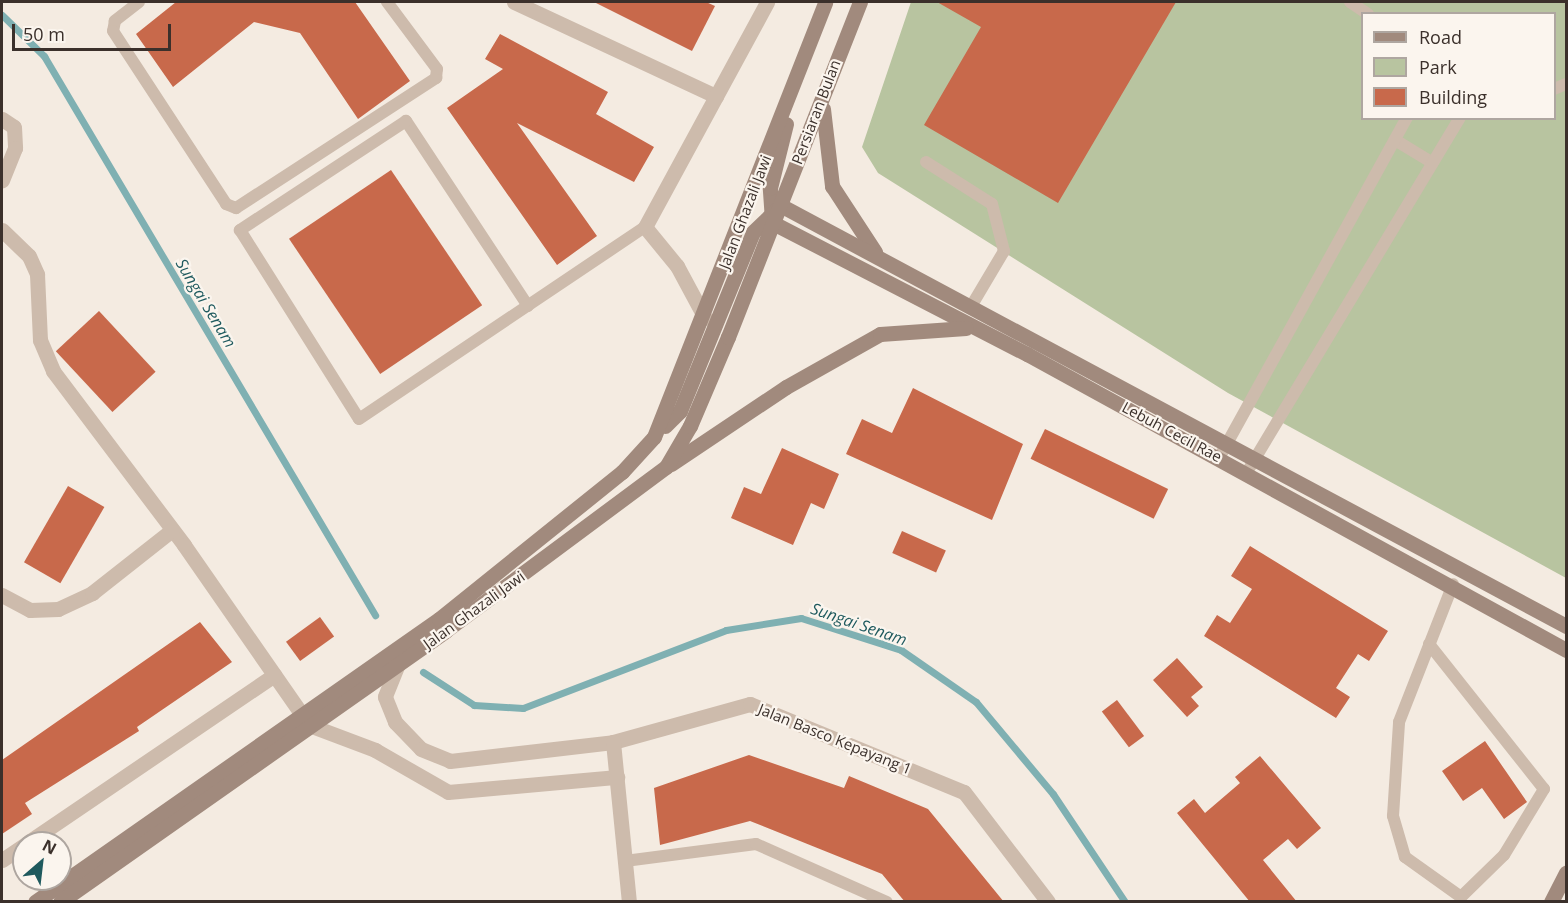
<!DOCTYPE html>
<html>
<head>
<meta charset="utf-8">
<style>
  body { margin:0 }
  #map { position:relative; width:1568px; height:903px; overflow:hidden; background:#f4ebe1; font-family:"Open Sans",sans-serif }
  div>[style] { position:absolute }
  .green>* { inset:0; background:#b8c4a0 }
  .stream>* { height:7px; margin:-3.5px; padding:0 3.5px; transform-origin:3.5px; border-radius:3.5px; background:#7fb0b2 }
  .building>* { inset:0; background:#c8694b; transform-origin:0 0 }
  .lane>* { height:12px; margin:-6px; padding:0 6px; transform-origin:6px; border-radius:6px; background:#cdbbac }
  .street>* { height:15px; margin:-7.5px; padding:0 7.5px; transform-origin:7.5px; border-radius:7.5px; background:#cdbbac }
  .secondary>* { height:15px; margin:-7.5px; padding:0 7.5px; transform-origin:7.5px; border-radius:7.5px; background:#a18a7d }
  span { translate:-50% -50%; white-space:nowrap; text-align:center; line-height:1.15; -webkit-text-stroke:4.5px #fbf5ee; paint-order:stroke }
  .street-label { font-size:15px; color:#3b302b }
  .water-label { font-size:16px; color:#1f5a5e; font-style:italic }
  .frame { position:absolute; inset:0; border:3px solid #3b302b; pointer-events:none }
  .legend { position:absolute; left:1361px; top:12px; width:195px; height:108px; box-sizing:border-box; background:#fbf5ee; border:2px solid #aea6a0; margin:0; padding:8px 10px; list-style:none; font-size:18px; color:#3b302b }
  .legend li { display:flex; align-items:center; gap:12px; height:30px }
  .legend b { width:30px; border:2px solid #aea6a0 }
  .north { position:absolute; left:12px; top:831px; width:60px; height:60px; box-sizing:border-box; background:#fbf5ee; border:2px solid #aea6a0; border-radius:50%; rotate:28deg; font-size:16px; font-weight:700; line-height:24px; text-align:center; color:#3b302b }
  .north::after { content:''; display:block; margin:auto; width:21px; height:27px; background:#1f5a5e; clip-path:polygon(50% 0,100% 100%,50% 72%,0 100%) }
  .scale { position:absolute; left:12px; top:24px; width:159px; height:27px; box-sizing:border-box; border:3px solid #3b302b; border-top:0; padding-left:8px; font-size:18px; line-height:21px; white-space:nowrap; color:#3b302b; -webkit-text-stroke:4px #fbf5ee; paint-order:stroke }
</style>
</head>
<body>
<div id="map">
  <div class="green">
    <i style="clip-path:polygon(evenodd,911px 2px,1566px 2px,1566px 578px,1228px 393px,878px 173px,862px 147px,911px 2px,1362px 14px,1554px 14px,1554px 118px,1362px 118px,1362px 14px)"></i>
  </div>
  <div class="stream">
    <i style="left:2px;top:15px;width:59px;rotate:44.3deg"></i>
    <i style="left:44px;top:56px;width:650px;rotate:59.37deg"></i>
    <i style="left:423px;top:672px;width:61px;rotate:32.9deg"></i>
    <i style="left:474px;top:705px;width:49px;rotate:3.5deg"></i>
    <i style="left:523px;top:708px;width:217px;rotate:-21deg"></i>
    <i style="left:726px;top:630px;width:76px;rotate:-9.1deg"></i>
    <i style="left:801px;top:618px;width:105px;rotate:17.7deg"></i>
    <i style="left:901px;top:650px;width:91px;rotate:34.7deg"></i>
    <i style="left:976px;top:702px;width:120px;rotate:50.1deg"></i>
    <i style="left:1053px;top:794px;width:130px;rotate:56.3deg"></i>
  </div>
  <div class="building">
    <i style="clip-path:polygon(176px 2px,355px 2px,410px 81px,358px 119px,300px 33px,254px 22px,173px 87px,136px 34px)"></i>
    <i style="clip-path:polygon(594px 2px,706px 2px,715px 6px,692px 51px)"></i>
    <i style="clip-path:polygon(937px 2px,1176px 2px,1058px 203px,924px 125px,981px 27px)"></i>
    <i style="clip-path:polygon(500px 34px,608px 92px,596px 114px,654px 147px,634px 182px,517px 123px,597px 236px,557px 265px,447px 108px,503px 69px,485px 59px)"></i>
    <i style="left:391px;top:170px;width:163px;height:123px;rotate:56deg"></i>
    <i style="left:99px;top:311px;width:83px;height:59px;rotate:47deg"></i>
    <i style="clip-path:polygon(913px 388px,1023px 444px,992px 520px,846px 454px,862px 419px,892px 433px)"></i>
    <i style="left:1045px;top:429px;width:137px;height:33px;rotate:26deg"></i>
    <i style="clip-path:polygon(782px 448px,839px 474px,824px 509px,811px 503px,793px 545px,731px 518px,744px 487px,761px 494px)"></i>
    <i style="left:68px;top:486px;width:42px;height:88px;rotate:30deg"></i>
    <i style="left:902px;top:531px;width:48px;height:24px;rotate:24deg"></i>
    <i style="clip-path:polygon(1250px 546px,1388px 631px,1369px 661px,1358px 654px,1336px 688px,1350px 697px,1336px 718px,1204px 636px,1217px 615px,1230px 623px,1252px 589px,1231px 576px)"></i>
    <i style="left:320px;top:617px;width:24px;height:42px;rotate:54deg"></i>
    <i style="clip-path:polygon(200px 622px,232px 662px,137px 727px,139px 731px,25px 803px,32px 814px,2px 834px,2px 760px)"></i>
    <i style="clip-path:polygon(1177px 658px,1203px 687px,1191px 697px,1199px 706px,1187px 717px,1153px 680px)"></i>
    <i style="left:1117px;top:700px;width:45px;height:19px;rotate:53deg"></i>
    <i style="clip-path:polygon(1485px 741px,1527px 802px,1504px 819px,1482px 788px,1463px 801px,1442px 771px)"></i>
    <i style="clip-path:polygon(749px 755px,844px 788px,849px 776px,928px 809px,1004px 902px,905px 902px,882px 874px,750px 821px,660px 845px,654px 788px)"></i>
    <i style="clip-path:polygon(1260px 756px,1321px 828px,1297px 849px,1288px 839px,1263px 860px,1297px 902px,1250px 902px,1177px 813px,1194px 799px,1205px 813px,1240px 783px,1235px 777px)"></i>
  </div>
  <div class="lane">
    <i style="left:139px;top:2px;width:31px;rotate:142deg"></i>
    <i style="left:115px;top:21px;width:10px;rotate:101deg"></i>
    <i style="left:113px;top:31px;width:207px;rotate:56.8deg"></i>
    <i style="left:226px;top:204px;width:11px;rotate:22deg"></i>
    <i style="left:236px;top:208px;width:239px;rotate:-33deg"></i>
    <i style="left:436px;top:78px;width:9px;rotate:-84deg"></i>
    <i style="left:437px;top:69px;width:84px;rotate:-126.7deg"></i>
    <i style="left:1350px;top:2px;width:22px;rotate:34deg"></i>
    <i style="left:1554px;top:89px;width:13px;rotate:-23deg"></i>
    <i style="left:1395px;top:140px;width:44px;rotate:31.2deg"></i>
    <i style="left:926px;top:162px;width:78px;rotate:32.5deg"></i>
    <i style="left:992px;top:204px;width:49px;rotate:75.7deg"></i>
    <i style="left:1004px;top:251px;width:63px;rotate:120.7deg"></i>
    <i style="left:528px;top:306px;width:222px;rotate:-123.4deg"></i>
    <i style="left:406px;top:121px;width:199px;rotate:146.7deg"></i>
    <i style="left:240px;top:230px;width:223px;rotate:57.8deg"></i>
    <i style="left:359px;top:419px;width:344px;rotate:-33.9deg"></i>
    <i style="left:1219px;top:458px;width:389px;rotate:-61.1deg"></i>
    <i style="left:1250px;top:467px;width:407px;rotate:-59deg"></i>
    <i style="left:1429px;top:644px;width:185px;rotate:51.6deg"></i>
    <i style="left:1544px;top:789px;width:77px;rotate:121.2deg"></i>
    <i style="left:1504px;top:855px;width:60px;rotate:135.7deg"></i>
    <i style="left:1461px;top:897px;width:69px;rotate:-144.5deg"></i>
    <i style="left:1405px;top:857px;width:43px;rotate:-106.3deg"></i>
    <i style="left:1393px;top:816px;width:94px;rotate:-86.3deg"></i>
    <i style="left:1399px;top:722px;width:148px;rotate:-68.6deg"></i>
    <i style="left:625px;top:861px;width:132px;rotate:-7.4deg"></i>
    <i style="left:756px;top:844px;width:143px;rotate:23.9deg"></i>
  </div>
  <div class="street">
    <i style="left:514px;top:2px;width:223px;rotate:25deg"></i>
    <i style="left:2px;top:119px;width:14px;rotate:34deg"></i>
    <i style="left:14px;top:127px;width:21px;rotate:87deg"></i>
    <i style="left:15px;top:148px;width:35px;rotate:112deg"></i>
    <i style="left:2px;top:230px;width:37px;rotate:44deg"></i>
    <i style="left:29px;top:256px;width:20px;rotate:66deg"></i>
    <i style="left:37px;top:274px;width:66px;rotate:87.4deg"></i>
    <i style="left:40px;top:340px;width:34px;rotate:67deg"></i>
    <i style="left:53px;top:371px;width:218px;rotate:53deg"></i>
    <i style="left:184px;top:545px;width:219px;rotate:55.2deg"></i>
    <i style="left:309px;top:725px;width:71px;rotate:20.7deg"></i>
    <i style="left:375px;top:750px;width:84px;rotate:29.9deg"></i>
    <i style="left:448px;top:792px;width:170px;rotate:-5.1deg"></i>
    <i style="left:705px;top:318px;width:59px;rotate:-118.3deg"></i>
    <i style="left:677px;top:266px;width:50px;rotate:-129.4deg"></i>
    <i style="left:645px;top:227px;width:256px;rotate:-61.5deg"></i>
    <i style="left:2px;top:595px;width:32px;rotate:28deg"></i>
    <i style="left:30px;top:610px;width:28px;rotate:-2deg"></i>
    <i style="left:58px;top:609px;width:38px;rotate:-25deg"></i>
    <i style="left:92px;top:593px;width:102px;rotate:-38.2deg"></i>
    <i style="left:398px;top:664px;width:35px;rotate:112deg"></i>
    <i style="left:385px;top:697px;width:27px;rotate:68deg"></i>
    <i style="left:395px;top:722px;width:37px;rotate:46deg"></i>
    <i style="left:421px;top:749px;width:31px;rotate:22deg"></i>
    <i style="left:450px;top:761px;width:164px;rotate:-6.6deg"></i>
    <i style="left:613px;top:742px;width:142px;rotate:-15.5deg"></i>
    <i style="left:750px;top:704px;width:231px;rotate:22.4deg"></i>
    <i style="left:964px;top:792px;width:138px;rotate:52.6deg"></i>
    <i style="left:613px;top:742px;width:161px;rotate:84.3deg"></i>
    <i style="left:27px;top:843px;width:299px;rotate:-34.2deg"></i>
    <i style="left:2px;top:860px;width:27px;rotate:-34deg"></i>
  </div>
  <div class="secondary">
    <i style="left:823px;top:109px;width:78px;rotate:83.3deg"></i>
    <i style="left:832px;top:186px;width:79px;rotate:56.9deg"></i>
    <i style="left:780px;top:205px;width:892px;rotate:28.17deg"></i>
    <i style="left:772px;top:220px;width:32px;rotate:-94deg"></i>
    <i style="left:770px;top:188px;width:66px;rotate:-76deg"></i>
    <i style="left:773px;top:223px;width:286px;rotate:27.3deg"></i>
    <i style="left:1027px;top:354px;width:615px;rotate:28.77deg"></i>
    <i style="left:665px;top:426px;width:21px;rotate:-45deg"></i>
    <i style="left:680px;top:411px;width:193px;rotate:-67.8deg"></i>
    <i style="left:753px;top:232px;width:32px;rotate:-44deg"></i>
    <i style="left:671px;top:464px;width:138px;rotate:-33.8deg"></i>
    <i style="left:786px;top:387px;width:108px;rotate:-29.4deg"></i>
    <i style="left:880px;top:334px;width:86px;rotate:-4deg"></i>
    <i style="left:35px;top:902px;width:493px;rotate:-35deg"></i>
    <i style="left:439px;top:619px;width:235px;rotate:-38.8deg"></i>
    <i style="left:622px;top:472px;width:47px;rotate:-47.6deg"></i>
    <i style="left:654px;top:437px;width:467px;rotate:-68.5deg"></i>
    <i style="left:60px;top:902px;width:471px;rotate:-35.1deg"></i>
    <i style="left:445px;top:631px;width:275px;rotate:-36.6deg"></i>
    <i style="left:666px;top:467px;width:48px;rotate:-59.7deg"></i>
    <i style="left:690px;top:426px;width:97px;rotate:-66.9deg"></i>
    <i style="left:728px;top:337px;width:360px;rotate:-68.5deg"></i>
    <i style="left:1551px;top:902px;width:33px;rotate:-63deg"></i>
  </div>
  <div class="street-label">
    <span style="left:816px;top:112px;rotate:-69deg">Persiaran Bulan</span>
    <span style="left:745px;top:212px;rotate:-69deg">Jalan Ghazali Jawi</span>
    <span style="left:1172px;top:432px;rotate:28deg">Lebuh Cecil Rae</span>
    <span style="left:474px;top:610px;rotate:-36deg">Jalan Ghazali Jawi</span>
    <span style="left:835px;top:739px;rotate:22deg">Jalan Basco Kepayang 1</span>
  </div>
  <div class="water-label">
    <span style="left:206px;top:303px;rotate:59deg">Sungai Senam</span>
    <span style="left:859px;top:624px;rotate:19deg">Sungai Senam</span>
  </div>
  <div class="frame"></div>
  <ul class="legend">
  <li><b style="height:8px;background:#a18a7d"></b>Road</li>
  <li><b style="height:16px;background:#b8c4a0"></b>Park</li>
  <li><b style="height:16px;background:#c8694b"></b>Building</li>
  </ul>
  <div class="north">N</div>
  <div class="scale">50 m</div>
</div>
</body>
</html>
